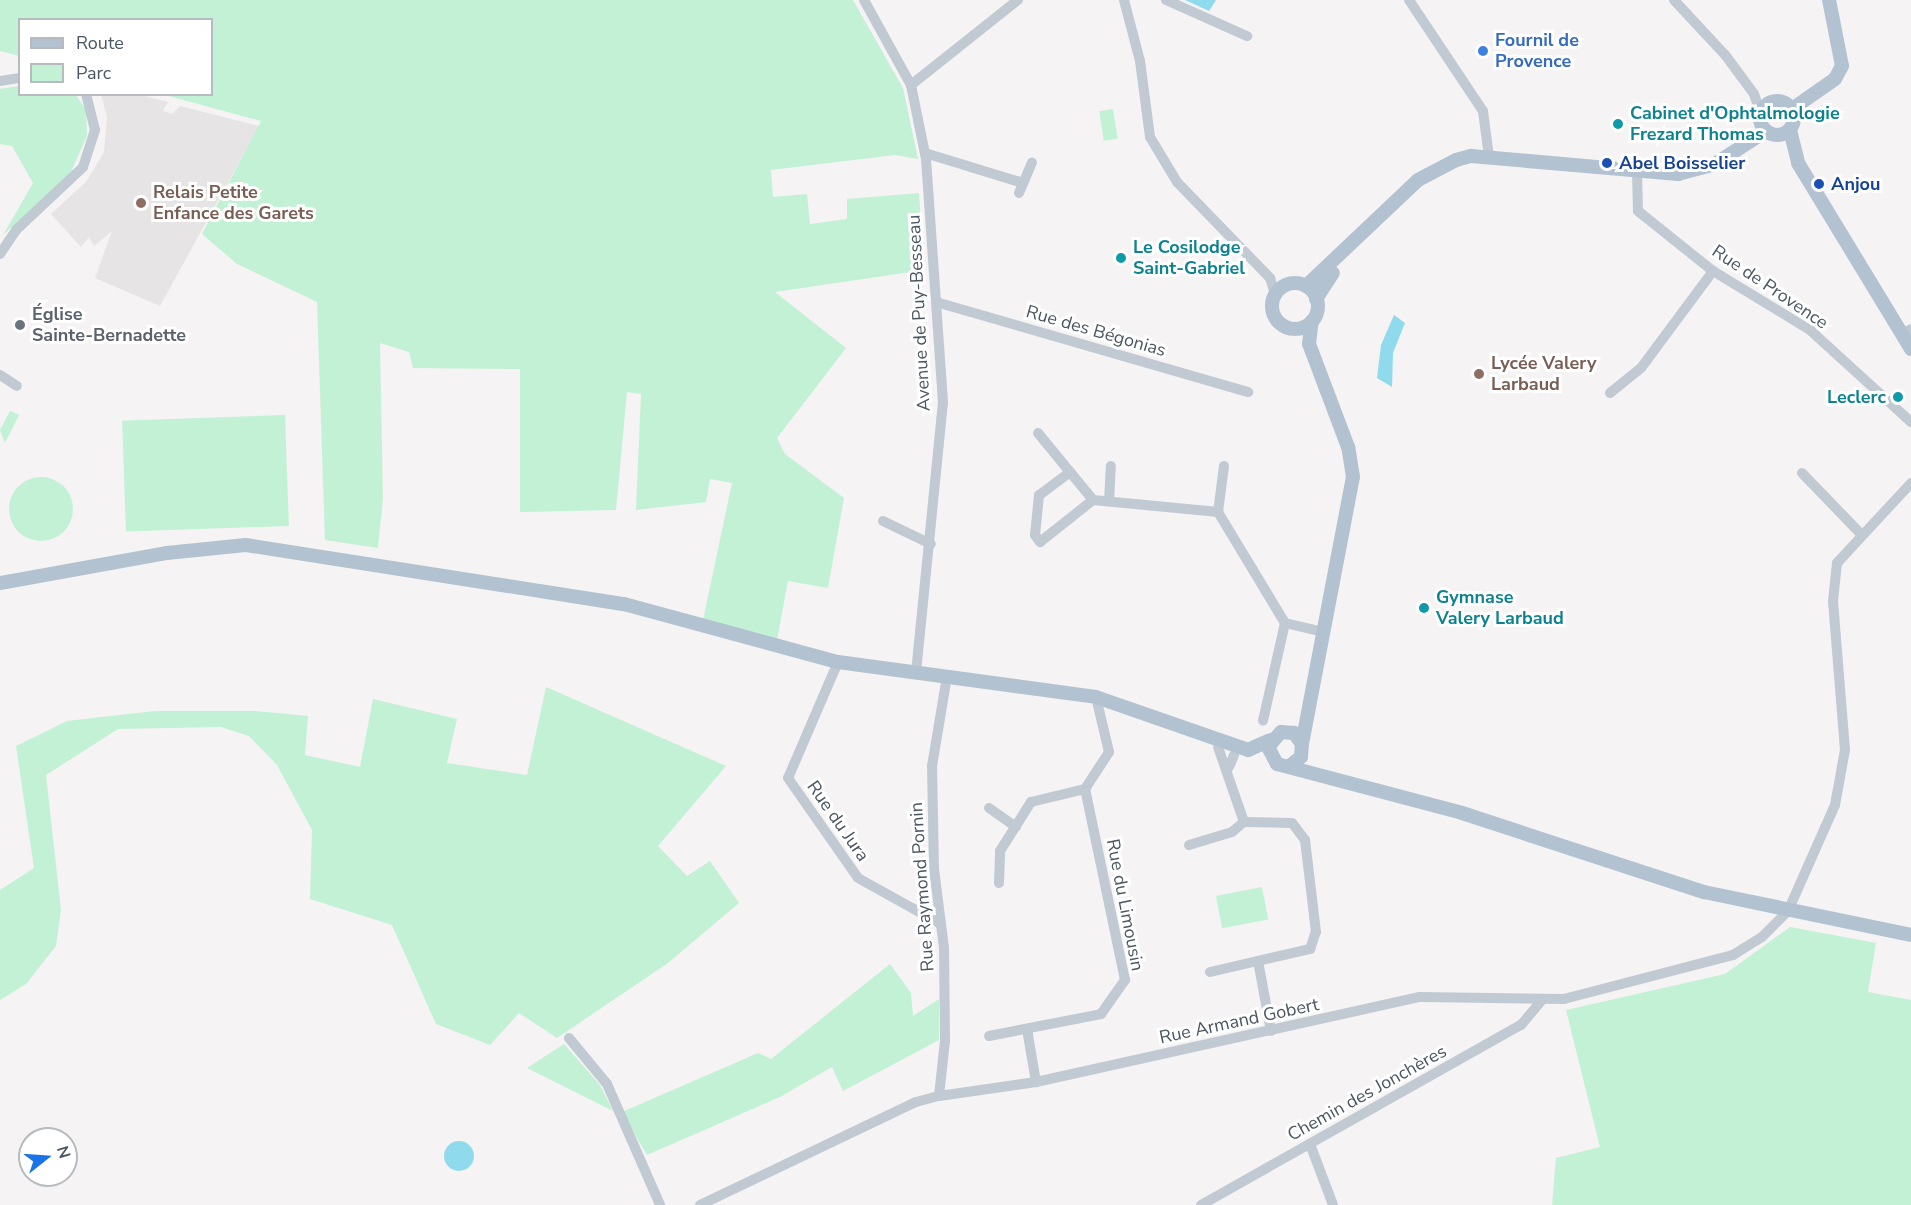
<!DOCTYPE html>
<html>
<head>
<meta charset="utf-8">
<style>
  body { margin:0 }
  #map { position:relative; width:1911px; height:1205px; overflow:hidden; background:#f5f3f3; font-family:"Nunito Sans",sans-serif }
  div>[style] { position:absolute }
  .education>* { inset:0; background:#e6e4e5 }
  .green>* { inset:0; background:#c3f1d5; transform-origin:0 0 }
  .round { border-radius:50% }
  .water>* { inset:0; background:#90daee }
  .minor>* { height:10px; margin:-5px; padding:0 5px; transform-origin:5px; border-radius:5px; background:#c1cad2 }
  .major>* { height:14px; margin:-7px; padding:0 7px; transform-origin:7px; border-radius:7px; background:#b3c2d1 }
  .major>.ring { margin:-7px; padding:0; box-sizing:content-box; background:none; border:14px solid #b3c2d1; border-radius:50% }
  .dots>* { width:16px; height:16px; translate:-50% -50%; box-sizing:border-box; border:3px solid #fff; border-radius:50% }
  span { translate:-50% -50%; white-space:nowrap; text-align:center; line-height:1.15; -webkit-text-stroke:6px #fff; paint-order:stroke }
  .shop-label { font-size:18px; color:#366cbe; font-weight:700 }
  .left { translate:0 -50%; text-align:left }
  .culture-label { font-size:18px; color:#0d838f; font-weight:700 }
  .right { translate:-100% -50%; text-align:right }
  .transit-label { font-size:18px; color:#164399; font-weight:700 }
  .education-label { font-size:18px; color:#785e54; font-weight:700 }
  .street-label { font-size:18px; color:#4a5661 }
  .worship-label { font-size:18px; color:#5b616d; font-weight:700 }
  .legend { position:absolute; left:18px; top:18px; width:195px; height:78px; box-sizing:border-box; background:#fff; border:2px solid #b7bbc0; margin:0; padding:8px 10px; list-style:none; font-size:18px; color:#4a5661 }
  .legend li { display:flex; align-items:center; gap:12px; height:30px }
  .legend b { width:30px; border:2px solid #b7bbc0 }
  .north { position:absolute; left:18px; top:1127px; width:60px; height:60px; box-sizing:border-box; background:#fff; border:2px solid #b7bbc0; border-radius:50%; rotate:73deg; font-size:16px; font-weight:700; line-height:24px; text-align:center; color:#4a5661 }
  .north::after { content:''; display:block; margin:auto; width:21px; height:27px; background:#1a73e8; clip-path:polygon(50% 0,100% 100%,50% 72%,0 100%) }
</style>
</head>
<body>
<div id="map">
  <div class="education">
    <i style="clip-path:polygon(101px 95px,141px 95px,168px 102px,163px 111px,172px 114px,180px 106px,259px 126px,160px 306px,95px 278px,112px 231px,94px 246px,89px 237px,81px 247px,51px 214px,86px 182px,104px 152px,107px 117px)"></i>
  </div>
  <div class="green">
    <i style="clip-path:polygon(0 0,853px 0,903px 88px,918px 159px,895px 155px,771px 170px,773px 197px,807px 194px,810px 224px,847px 219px,847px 199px,919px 193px,924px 270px,775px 292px,846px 348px,777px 438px,785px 454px,844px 498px,828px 588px,788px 581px,777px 640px,703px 620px,732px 483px,710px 479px,706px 502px,636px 510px,641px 394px,627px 392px,616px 510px,520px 512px,520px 369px,413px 368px,409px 352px,380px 343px,383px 498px,378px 548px,325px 540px,317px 302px,237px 264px,202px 234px,261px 121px,165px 95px,212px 94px,212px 20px,20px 20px,19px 56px,0 51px)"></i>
    <i style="clip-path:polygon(19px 86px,20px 94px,76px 95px,86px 110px,87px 136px,70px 174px,3px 235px,33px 183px,12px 146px,0 144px,0 89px)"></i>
    <i style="left:1113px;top:109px;width:30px;height:14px;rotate:81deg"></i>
    <i style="clip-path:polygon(10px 411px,19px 415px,5px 443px,0 430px)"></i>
    <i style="left:285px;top:415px;width:111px;height:163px;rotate:88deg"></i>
    <i class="round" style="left:9px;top:477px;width:64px;height:64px"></i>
    <i style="clip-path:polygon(546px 687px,726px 766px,658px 846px,687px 876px,710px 861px,739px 903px,668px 963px,557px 1038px,519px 1013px,490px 1045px,436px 1024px,392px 925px,310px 899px,312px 830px,277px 765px,249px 736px,221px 727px,118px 729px,46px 775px,61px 910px,56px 946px,26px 984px,0 1000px,0 890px,34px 868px,16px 746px,67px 721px,155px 711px,255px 711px,308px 716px,305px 755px,360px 767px,373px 699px,457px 719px,447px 763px,527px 775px)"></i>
    <i style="left:1262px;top:887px;width:33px;height:47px;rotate:79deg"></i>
    <i style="clip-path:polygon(1790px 927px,1876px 943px,1868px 992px,1911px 1000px,1911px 1205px,1552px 1205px,1556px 1158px,1600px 1147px,1566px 1010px,1725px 974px)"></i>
    <i style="clip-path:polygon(890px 964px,911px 993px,913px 1016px,939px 999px,939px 1040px,843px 1091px,832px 1067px,780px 1097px,647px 1155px,622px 1112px,758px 1053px,771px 1059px)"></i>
    <i style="clip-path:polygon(564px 1044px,600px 1085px,613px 1111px,527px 1068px)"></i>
  </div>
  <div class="water">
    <i style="clip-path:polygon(1185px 0,1216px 0,1209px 11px)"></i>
    <i style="clip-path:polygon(1394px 315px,1405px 323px,1393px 353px,1392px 387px,1377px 378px,1381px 345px)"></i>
    <i class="round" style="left:444px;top:1141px;width:30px;height:30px"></i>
  </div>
  <div class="minor">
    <i style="left:864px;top:0;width:97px;rotate:61.1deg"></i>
    <i style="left:911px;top:85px;width:76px;rotate:78.5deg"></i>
    <i style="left:926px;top:159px;width:244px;rotate:86deg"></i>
    <i style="left:943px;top:402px;width:271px;rotate:95.7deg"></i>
    <i style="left:1124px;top:0;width:63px;rotate:75.3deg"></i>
    <i style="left:1140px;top:61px;width:77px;rotate:82.5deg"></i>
    <i style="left:1150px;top:137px;width:52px;rotate:59deg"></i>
    <i style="left:1177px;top:182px;width:134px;rotate:45.9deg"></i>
    <i style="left:1270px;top:278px;width:16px;rotate:72deg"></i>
    <i style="left:1166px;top:0;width:89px;rotate:24deg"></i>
    <i style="left:1409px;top:0;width:133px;rotate:56.3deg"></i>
    <i style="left:1483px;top:111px;width:46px;rotate:82.6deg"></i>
    <i style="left:1674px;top:0;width:76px;rotate:47.1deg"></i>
    <i style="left:1726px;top:56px;width:47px;rotate:53.6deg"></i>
    <i style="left:1754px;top:94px;width:21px;rotate:71deg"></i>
    <i style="left:0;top:81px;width:20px;rotate:-9deg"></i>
    <i style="left:911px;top:85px;width:137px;rotate:-38.5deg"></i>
    <i style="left:925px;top:153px;width:102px;rotate:17deg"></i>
    <i style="left:1637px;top:171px;width:40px;rotate:88.6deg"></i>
    <i style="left:1638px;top:211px;width:96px;rotate:38.7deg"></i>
    <i style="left:1713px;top:271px;width:114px;rotate:31.3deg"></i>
    <i style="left:1810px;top:330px;width:137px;rotate:42.3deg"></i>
    <i style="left:1019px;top:193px;width:33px;rotate:-67deg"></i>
    <i style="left:0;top:254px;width:29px;rotate:-56deg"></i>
    <i style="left:16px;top:230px;width:92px;rotate:-43.2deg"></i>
    <i style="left:83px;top:167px;width:39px;rotate:-72deg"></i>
    <i style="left:95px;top:130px;width:37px;rotate:-104deg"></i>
    <i style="left:936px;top:302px;width:325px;rotate:16.1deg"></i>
    <i style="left:1903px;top:334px;width:9px;rotate:-32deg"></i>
    <i style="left:0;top:375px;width:20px;rotate:33deg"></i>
    <i style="left:1610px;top:393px;width:40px;rotate:-39deg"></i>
    <i style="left:1641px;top:368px;width:121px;rotate:-53.4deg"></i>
    <i style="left:1038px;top:433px;width:87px;rotate:50.6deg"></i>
    <i style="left:1093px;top:500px;width:126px;rotate:5.5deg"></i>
    <i style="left:1224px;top:466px;width:46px;rotate:97.4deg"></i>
    <i style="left:1218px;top:512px;width:130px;rotate:58.9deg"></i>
    <i style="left:1285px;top:623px;width:100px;rotate:102.7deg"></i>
    <i style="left:1070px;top:472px;width:39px;rotate:143deg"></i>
    <i style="left:1039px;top:495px;width:40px;rotate:95.7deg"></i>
    <i style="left:1035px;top:535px;width:9px;rotate:54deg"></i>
    <i style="left:1040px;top:542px;width:68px;rotate:-38.4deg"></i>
    <i style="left:1802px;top:473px;width:83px;rotate:46deg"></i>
    <i style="left:1109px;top:501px;width:35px;rotate:-87deg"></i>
    <i style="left:883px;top:521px;width:53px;rotate:25.6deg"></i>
    <i style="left:1285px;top:623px;width:39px;rotate:13deg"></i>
    <i style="left:838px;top:662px;width:126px;rotate:113.3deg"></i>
    <i style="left:788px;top:778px;width:122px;rotate:55deg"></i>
    <i style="left:858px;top:878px;width:95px;rotate:29deg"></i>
    <i style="left:1229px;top:767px;width:13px;rotate:-67deg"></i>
    <i style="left:989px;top:808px;width:33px;rotate:35deg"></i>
    <i style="left:1189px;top:845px;width:45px;rotate:-16.8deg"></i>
    <i style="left:1232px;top:832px;width:16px;rotate:-40deg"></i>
    <i style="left:999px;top:883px;width:32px;rotate:-88deg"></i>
    <i style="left:1000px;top:851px;width:58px;rotate:-57.7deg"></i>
    <i style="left:1031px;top:802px;width:56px;rotate:-13.5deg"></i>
    <i style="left:1085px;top:789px;width:44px;rotate:-57deg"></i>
    <i style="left:1109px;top:752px;width:57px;rotate:-103.3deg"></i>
    <i style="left:1258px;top:961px;width:71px;rotate:79.5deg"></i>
    <i style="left:1210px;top:972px;width:103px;rotate:-13deg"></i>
    <i style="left:1310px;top:949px;width:18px;rotate:-71deg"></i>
    <i style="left:1316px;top:932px;width:93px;rotate:-96.8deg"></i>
    <i style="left:1305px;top:840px;width:21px;rotate:-127deg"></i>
    <i style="left:1292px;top:823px;width:48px;rotate:-178.8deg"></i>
    <i style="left:1244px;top:822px;width:79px;rotate:-109.1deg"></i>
    <i style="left:1027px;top:1029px;width:54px;rotate:80.4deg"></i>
    <i style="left:989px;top:1036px;width:114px;rotate:-11.1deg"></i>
    <i style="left:1101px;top:1014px;width:42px;rotate:-54.8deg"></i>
    <i style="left:1125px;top:980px;width:195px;rotate:-101.8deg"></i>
    <i style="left:569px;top:1038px;width:60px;rotate:50.4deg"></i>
    <i style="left:607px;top:1084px;width:132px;rotate:66.3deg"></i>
    <i style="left:939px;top:1096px;width:55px;rotate:-83.8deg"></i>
    <i style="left:945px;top:1041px;width:93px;rotate:-90.6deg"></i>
    <i style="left:944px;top:948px;width:80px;rotate:-97.2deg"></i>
    <i style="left:934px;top:869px;width:103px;rotate:-91.1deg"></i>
    <i style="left:932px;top:766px;width:91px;rotate:-80.5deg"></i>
    <i style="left:1310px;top:1144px;width:65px;rotate:69.3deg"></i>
    <i style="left:700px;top:1205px;width:239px;rotate:-25.5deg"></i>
    <i style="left:916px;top:1102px;width:24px;rotate:-15deg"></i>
    <i style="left:939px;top:1096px;width:98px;rotate:-8.2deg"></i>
    <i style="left:1036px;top:1082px;width:393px;rotate:-12.5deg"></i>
    <i style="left:1420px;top:997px;width:144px;rotate:0.8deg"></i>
    <i style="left:1564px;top:999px;width:175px;rotate:-14.6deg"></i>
    <i style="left:1733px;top:955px;width:34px;rotate:-32deg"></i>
    <i style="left:1762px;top:937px;width:37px;rotate:-45deg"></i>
    <i style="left:1788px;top:911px;width:116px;rotate:-66.1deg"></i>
    <i style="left:1835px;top:805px;width:56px;rotate:-79.7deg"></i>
    <i style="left:1845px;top:750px;width:149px;rotate:-94.6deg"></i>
    <i style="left:1833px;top:601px;width:38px;rotate:-84deg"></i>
    <i style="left:1837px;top:563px;width:109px;rotate:-47.2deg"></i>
    <i style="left:1201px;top:1205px;width:367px;rotate:-29.4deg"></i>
    <i style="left:1521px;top:1025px;width:31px;rotate:-50deg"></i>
  </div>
  <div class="major">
    <i class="ring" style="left:1760px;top:101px;width:20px;height:20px"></i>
    <i style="left:1792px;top:109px;width:52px;rotate:-34.9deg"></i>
    <i style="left:1835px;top:79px;width:15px;rotate:-62deg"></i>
    <i style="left:1842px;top:66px;width:67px;rotate:-101.1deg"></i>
    <i style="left:1790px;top:130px;width:34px;rotate:76deg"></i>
    <i style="left:1798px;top:163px;width:218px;rotate:58.7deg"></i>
    <i class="ring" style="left:1272px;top:283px;width:32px;height:32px"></i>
    <i style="left:1306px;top:286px;width:154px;rotate:-43.4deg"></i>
    <i style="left:1418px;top:180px;width:43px;rotate:-27.8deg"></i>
    <i style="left:1456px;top:160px;width:16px;rotate:-15deg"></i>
    <i style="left:1471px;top:156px;width:208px;rotate:5deg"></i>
    <i style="left:1678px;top:174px;width:38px;rotate:-15deg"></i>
    <i style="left:1715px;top:164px;width:61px;rotate:-32.9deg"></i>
    <i style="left:1316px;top:299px;width:31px;rotate:-57deg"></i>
    <i style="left:0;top:583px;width:170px;rotate:-10.2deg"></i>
    <i style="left:167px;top:553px;width:79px;rotate:-5.8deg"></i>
    <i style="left:246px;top:545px;width:383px;rotate:8.9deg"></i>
    <i style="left:624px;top:604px;width:222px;rotate:15.2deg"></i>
    <i style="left:838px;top:662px;width:260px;rotate:7.7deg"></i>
    <i style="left:1096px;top:697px;width:161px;rotate:19.2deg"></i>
    <i style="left:1248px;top:750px;width:24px;rotate:-24deg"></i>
    <i style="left:1302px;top:744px;width:272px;rotate:-79.2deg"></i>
    <i style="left:1353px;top:477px;width:30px;rotate:-99deg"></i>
    <i style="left:1348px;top:447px;width:110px;rotate:-110.7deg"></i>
    <i style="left:1309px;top:344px;width:23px;rotate:-83deg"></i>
    <i style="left:1291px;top:765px;width:13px;rotate:-39deg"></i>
    <i style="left:1301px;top:757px;width:13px;rotate:-86deg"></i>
    <i style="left:1302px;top:744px;width:14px;rotate:-126deg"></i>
    <i style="left:1294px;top:733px;width:13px;rotate:-176deg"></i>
    <i style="left:1281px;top:732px;width:20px;rotate:131deg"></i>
    <i style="left:1268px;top:747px;width:19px;rotate:62deg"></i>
    <i style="left:1277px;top:764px;width:191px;rotate:14.8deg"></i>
    <i style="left:1462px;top:813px;width:255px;rotate:18.1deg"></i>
    <i style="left:1704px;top:892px;width:211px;rotate:11.7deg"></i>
  </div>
  <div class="dots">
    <i style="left:1483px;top:51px;background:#3f7fe0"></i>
    <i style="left:1618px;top:124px;background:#0f9aa8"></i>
    <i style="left:1607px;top:163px;background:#1a4fb4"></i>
    <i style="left:1819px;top:184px;background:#1a4fb4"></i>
    <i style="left:141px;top:203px;background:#8d6e63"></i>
    <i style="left:1121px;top:258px;background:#0f9aa8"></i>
    <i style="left:20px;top:325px;background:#6b7280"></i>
    <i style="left:1479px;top:374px;background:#8d6e63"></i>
    <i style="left:1898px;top:397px;background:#0f9aa8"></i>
    <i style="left:1424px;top:608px;background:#0f9aa8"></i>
  </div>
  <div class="shop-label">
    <span class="left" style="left:1495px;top:51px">Fournil de<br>Provence</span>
  </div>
  <div class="culture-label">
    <span class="left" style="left:1630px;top:124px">Cabinet d'Ophtalmologie<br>Frezard Thomas</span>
    <span class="left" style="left:1133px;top:258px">Le Cosilodge<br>Saint-Gabriel</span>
    <span class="right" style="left:1886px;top:397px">Leclerc</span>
    <span class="left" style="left:1436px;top:608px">Gymnase<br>Valery Larbaud</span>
  </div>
  <div class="transit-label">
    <span class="left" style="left:1619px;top:163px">Abel Boisselier</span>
    <span class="left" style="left:1831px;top:184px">Anjou</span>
  </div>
  <div class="education-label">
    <span class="left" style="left:153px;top:203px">Relais Petite<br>Enfance des Garets</span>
    <span class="left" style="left:1491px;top:374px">Lycée Valery<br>Larbaud</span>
  </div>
  <div class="street-label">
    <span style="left:1770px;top:287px;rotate:34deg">Rue de Provence</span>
    <span style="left:919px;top:313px;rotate:-93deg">Avenue de Puy-Besseau</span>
    <span style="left:1096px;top:331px;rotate:16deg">Rue des Bégonias</span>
    <span style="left:838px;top:821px;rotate:55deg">Rue du Jura</span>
    <span style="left:922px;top:887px;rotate:-94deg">Rue Raymond Pornin</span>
    <span style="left:1125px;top:905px;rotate:79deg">Rue du Limousin</span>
    <span style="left:1239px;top:1021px;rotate:-12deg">Rue Armand Gobert</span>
    <span style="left:1367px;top:1093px;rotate:-29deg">Chemin des Jonchères</span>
  </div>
  <div class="worship-label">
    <span class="left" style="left:32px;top:325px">Église<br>Sainte-Bernadette</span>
  </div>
  <ul class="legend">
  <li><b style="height:8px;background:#b3c2d1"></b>Route</li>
  <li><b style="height:16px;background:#c3f1d5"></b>Parc</li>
  </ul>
  <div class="north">N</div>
</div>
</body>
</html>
